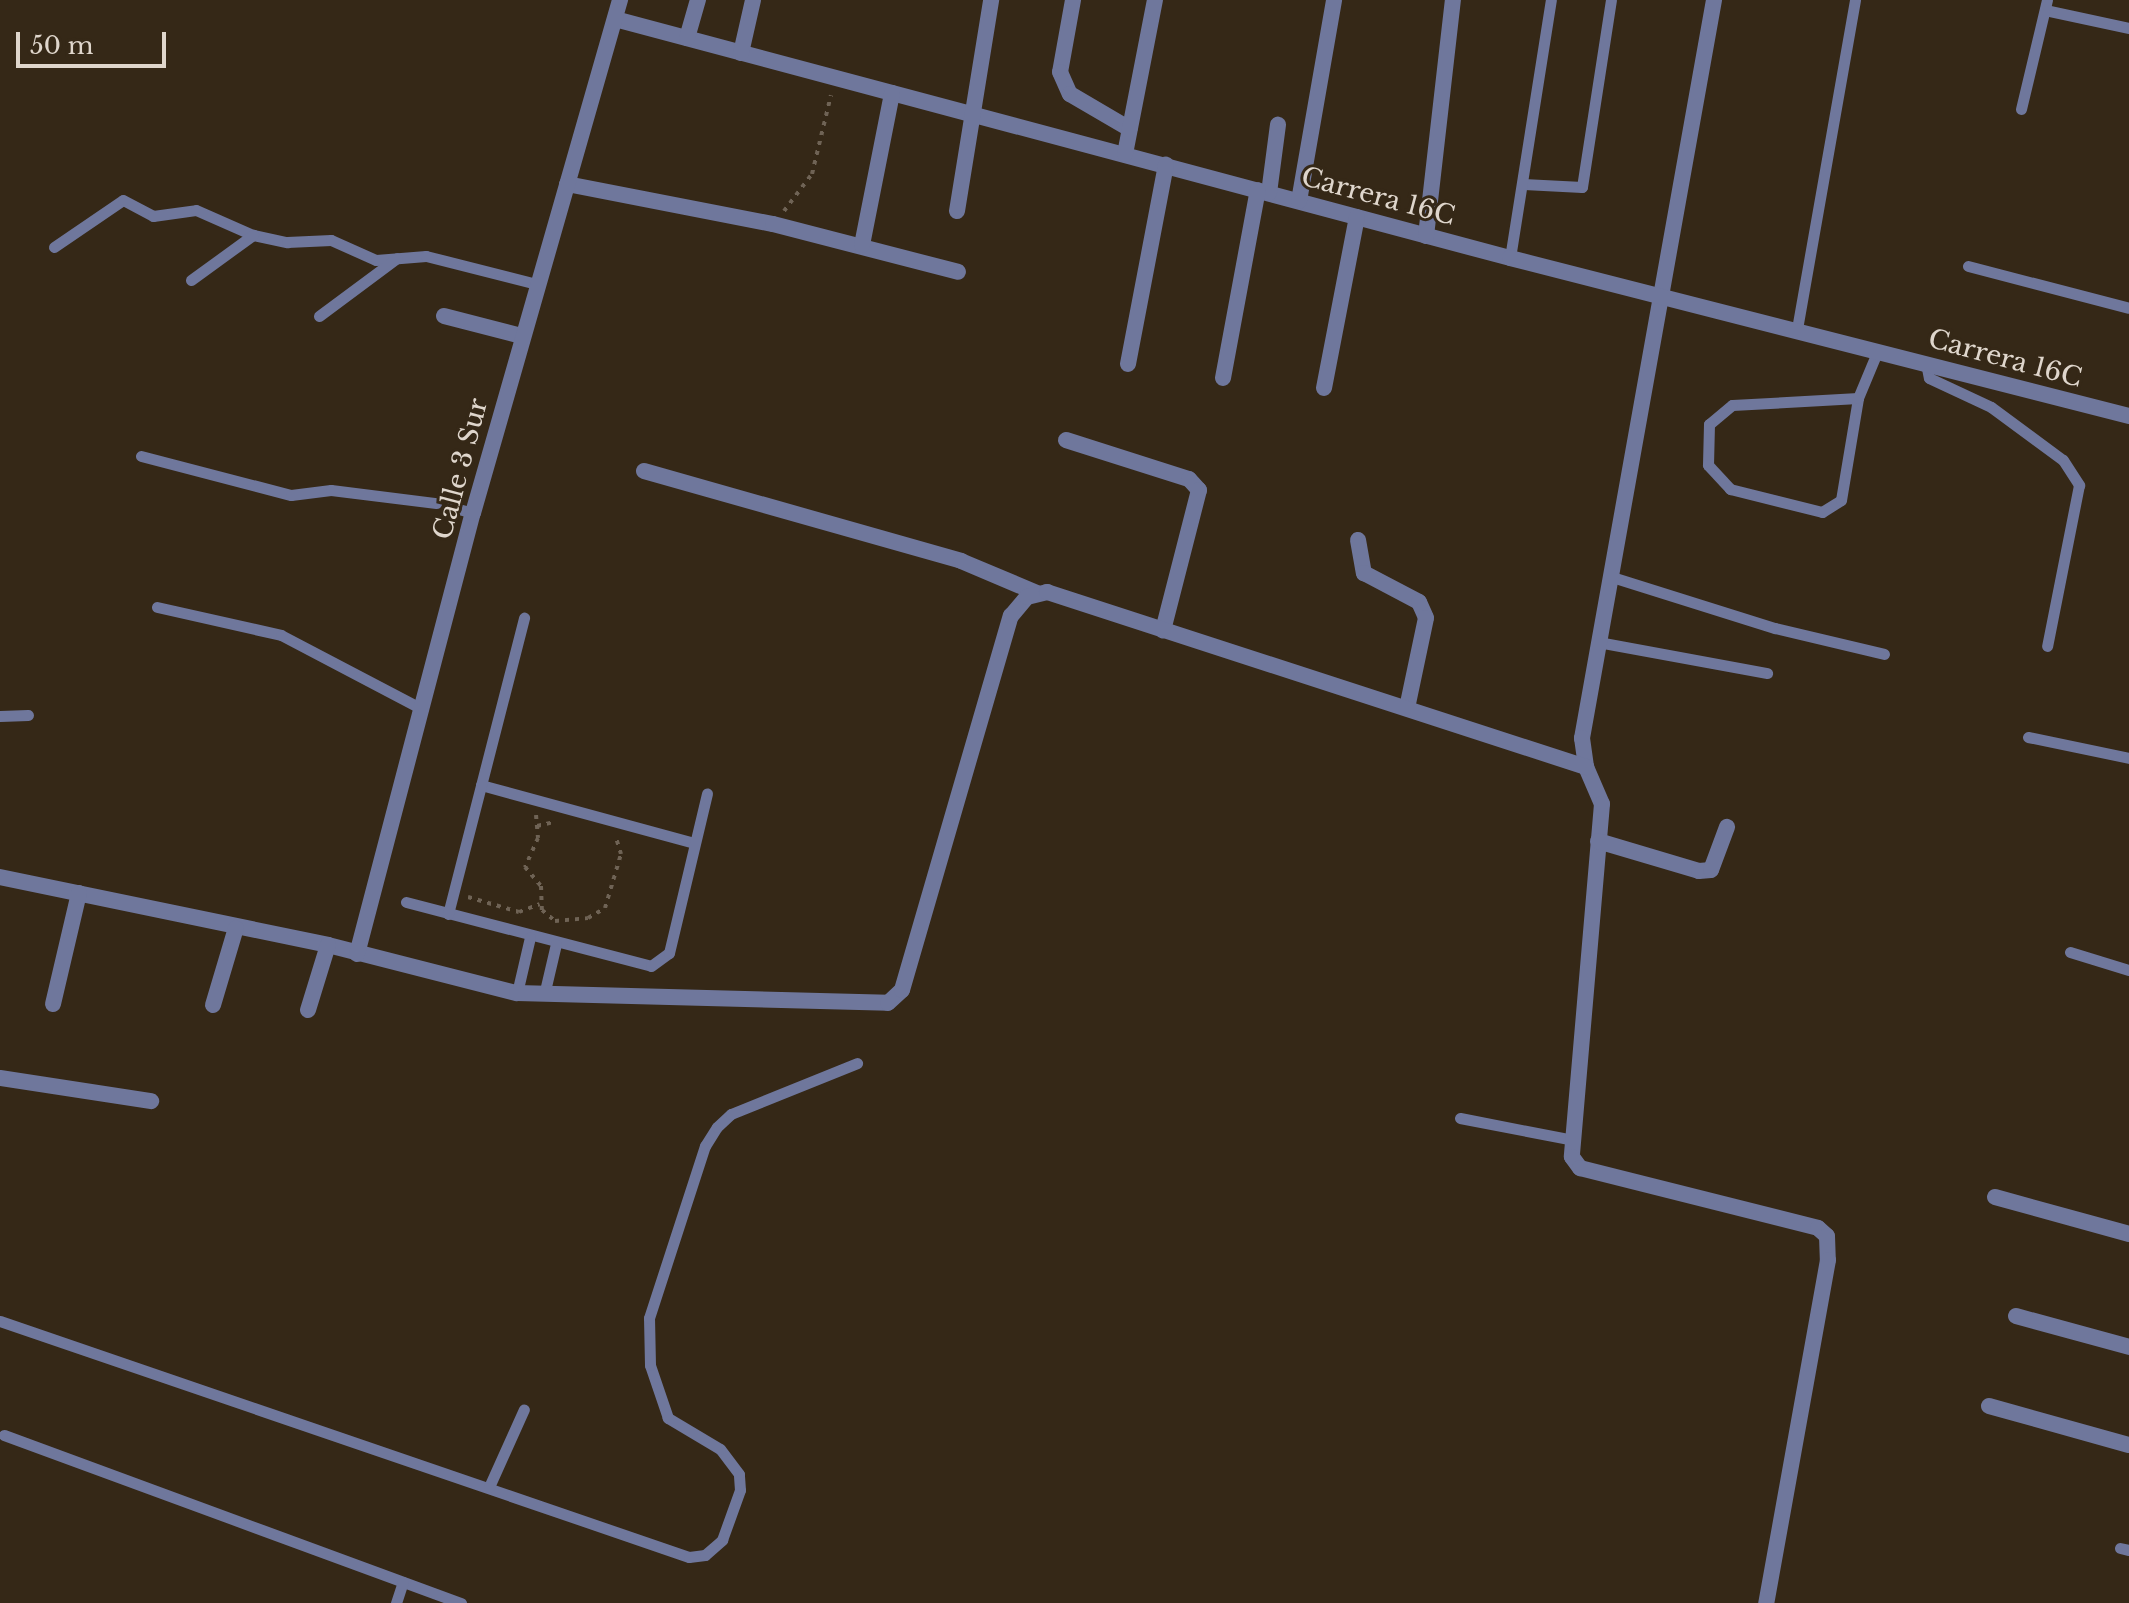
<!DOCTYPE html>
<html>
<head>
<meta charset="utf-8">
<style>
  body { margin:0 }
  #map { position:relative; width:2129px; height:1603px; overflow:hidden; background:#352817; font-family:"Libre Baskerville",serif }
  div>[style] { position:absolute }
  .path>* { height:4px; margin-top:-2px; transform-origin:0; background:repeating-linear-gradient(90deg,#6f6355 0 4px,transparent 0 10px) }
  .lane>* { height:11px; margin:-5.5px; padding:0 5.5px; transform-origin:5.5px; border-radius:5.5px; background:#6f779c }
  .street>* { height:16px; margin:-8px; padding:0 8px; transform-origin:8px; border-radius:8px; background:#6f779c }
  span { translate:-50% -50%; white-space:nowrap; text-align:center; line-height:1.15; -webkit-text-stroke:6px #352817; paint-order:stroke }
  .street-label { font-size:26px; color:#dfd6cc }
  .scale { position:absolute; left:16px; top:32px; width:150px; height:36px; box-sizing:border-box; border:4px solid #dfd6cc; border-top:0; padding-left:10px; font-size:24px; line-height:28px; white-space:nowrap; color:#dfd6cc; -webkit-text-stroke:6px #352817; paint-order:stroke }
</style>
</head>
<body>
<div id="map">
  <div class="path">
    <i style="left:784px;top:211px;width:46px;rotate:-52.9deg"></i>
    <i style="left:812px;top:174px;width:81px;rotate:-76.5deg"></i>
    <i style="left:536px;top:815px;width:23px;rotate:85deg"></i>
    <i style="left:538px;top:838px;width:32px;rotate:114deg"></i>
    <i style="left:525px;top:867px;width:25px;rotate:50deg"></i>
    <i style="left:541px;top:886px;width:24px;rotate:88deg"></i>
    <i style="left:542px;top:910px;width:17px;rotate:40deg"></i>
    <i style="left:555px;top:921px;width:33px;rotate:-5deg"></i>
    <i style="left:588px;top:918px;width:20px;rotate:-30deg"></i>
    <i style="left:605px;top:908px;width:56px;rotate:-73.5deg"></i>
    <i style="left:621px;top:854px;width:17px;rotate:-107deg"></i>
    <i style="left:537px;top:826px;width:17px;rotate:-13deg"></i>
    <i style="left:468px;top:897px;width:53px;rotate:16.4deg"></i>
    <i style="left:519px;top:912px;width:22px;rotate:-21deg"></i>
  </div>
  <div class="lane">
    <i style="left:2045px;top:10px;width:86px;rotate:12.1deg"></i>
    <i style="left:2021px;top:109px;width:112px;rotate:-76.6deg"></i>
    <i style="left:1522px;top:184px;width:60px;rotate:2.9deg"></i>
    <i style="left:1582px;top:187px;width:189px;rotate:-81.2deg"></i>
    <i style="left:54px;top:247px;width:83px;rotate:-34.3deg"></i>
    <i style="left:123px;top:200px;width:34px;rotate:28deg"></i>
    <i style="left:153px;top:216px;width:43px;rotate:-7.9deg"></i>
    <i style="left:196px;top:210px;width:62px;rotate:23.7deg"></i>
    <i style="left:253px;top:235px;width:35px;rotate:12deg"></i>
    <i style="left:287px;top:242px;width:44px;rotate:-2.6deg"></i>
    <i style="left:331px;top:240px;width:49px;rotate:24deg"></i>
    <i style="left:376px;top:260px;width:50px;rotate:-4.6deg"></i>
    <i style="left:426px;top:256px;width:114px;rotate:14.2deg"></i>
    <i style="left:1510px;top:258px;width:261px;rotate:-81deg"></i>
    <i style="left:1968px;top:266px;width:166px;rotate:14.6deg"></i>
    <i style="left:191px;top:280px;width:77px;rotate:-36deg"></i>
    <i style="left:319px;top:316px;width:97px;rotate:-36.6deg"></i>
    <i style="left:1797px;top:329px;width:334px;rotate:-80deg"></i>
    <i style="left:1926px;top:363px;width:15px;rotate:79deg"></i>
    <i style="left:1929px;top:378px;width:68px;rotate:25.1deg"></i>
    <i style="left:1991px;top:407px;width:89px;rotate:36.4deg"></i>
    <i style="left:2063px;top:460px;width:30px;rotate:57deg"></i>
    <i style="left:2079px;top:485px;width:164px;rotate:101.2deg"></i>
    <i style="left:1858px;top:398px;width:126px;rotate:176.8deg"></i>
    <i style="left:1732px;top:405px;width:30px;rotate:140deg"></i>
    <i style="left:1709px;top:424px;width:41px;rotate:91.4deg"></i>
    <i style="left:1708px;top:465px;width:33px;rotate:47deg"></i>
    <i style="left:1730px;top:489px;width:95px;rotate:14deg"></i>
    <i style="left:1822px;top:512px;width:22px;rotate:-32deg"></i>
    <i style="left:1841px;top:500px;width:103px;rotate:-80.5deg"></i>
    <i style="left:1858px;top:398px;width:52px;rotate:-67.4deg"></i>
    <i style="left:141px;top:456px;width:155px;rotate:14.6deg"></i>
    <i style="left:291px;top:495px;width:40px;rotate:-7.1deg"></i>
    <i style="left:331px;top:490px;width:106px;rotate:7.1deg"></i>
    <i style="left:451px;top:507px;width:23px;rotate:15deg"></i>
    <i style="left:1612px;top:577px;width:171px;rotate:17.4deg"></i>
    <i style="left:1775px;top:628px;width:112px;rotate:13.4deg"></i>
    <i style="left:157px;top:607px;width:127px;rotate:12.7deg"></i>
    <i style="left:281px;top:635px;width:159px;rotate:27.7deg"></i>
    <i style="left:1598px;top:642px;width:172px;rotate:10.4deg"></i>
    <i style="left:0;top:716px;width:28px;rotate:-2deg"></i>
    <i style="left:2028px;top:737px;width:103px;rotate:11.7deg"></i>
    <i style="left:481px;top:785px;width:221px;rotate:15.2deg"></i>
    <i style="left:406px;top:902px;width:253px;rotate:14.6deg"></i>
    <i style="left:651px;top:966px;width:22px;rotate:-36deg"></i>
    <i style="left:669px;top:953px;width:164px;rotate:-76.6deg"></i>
    <i style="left:448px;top:914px;width:306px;rotate:-75.6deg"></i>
    <i style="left:2070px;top:952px;width:62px;rotate:17deg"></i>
    <i style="left:517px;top:993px;width:57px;rotate:-76.9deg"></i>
    <i style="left:544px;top:995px;width:52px;rotate:-76.8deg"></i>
    <i style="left:1460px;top:1118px;width:115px;rotate:11deg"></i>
    <i style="left:0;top:1321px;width:728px;rotate:18.91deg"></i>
    <i style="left:689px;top:1557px;width:16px;rotate:-7deg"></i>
    <i style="left:705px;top:1555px;width:23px;rotate:-41deg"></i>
    <i style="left:722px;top:1540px;width:53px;rotate:-70.2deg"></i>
    <i style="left:740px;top:1490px;width:16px;rotate:-94deg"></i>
    <i style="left:739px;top:1474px;width:31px;rotate:-127deg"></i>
    <i style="left:720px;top:1449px;width:61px;rotate:-149.2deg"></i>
    <i style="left:668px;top:1418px;width:56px;rotate:-108.8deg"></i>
    <i style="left:650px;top:1365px;width:47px;rotate:-91.2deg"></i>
    <i style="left:649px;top:1318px;width:181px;rotate:-72deg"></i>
    <i style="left:705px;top:1146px;width:22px;rotate:-58deg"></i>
    <i style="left:717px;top:1127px;width:19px;rotate:-43deg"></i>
    <i style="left:731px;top:1114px;width:136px;rotate:-22deg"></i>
    <i style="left:4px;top:1435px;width:487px;rotate:20.2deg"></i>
    <i style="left:489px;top:1487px;width:85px;rotate:-65.8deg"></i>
    <i style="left:2120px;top:1548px;width:9px;rotate:13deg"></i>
    <i style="left:396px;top:1603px;width:22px;rotate:-72deg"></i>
  </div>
  <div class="street">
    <i style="left:1073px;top:0;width:73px;rotate:100.2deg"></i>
    <i style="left:1060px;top:72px;width:24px;rotate:66deg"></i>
    <i style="left:1070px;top:94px;width:69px;rotate:30.3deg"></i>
    <i style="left:1714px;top:0;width:750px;rotate:100.14deg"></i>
    <i style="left:1582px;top:738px;width:29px;rotate:82deg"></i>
    <i style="left:1586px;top:767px;width:40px;rotate:66.6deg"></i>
    <i style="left:1602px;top:804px;width:354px;rotate:94.9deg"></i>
    <i style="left:1572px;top:1157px;width:14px;rotate:54deg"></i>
    <i style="left:1580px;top:1168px;width:245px;rotate:14.1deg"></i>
    <i style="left:1818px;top:1228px;width:12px;rotate:42deg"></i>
    <i style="left:1827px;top:1236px;width:24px;rotate:88deg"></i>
    <i style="left:1828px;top:1260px;width:349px;rotate:100.2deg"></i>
    <i style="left:615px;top:19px;width:926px;rotate:14.95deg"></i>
    <i style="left:1510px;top:258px;width:639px;rotate:14.32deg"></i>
    <i style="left:687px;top:38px;width:40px;rotate:-74deg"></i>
    <i style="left:741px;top:53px;width:54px;rotate:-77.2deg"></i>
    <i style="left:1125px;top:154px;width:157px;rotate:-79deg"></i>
    <i style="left:567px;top:184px;width:210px;rotate:11deg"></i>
    <i style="left:773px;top:224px;width:191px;rotate:14.5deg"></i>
    <i style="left:1269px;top:193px;width:69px;rotate:-82.5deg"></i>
    <i style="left:1299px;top:201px;width:204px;rotate:-80.1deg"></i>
    <i style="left:957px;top:211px;width:214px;rotate:-80.8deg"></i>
    <i style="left:1426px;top:236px;width:238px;rotate:-83.5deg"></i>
    <i style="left:862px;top:245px;width:155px;rotate:-78.8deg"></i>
    <i style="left:444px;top:316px;width:81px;rotate:14.4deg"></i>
    <i style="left:1128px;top:364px;width:203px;rotate:-79.2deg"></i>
    <i style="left:1223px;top:378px;width:191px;rotate:-79.5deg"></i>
    <i style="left:1324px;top:388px;width:174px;rotate:-79.1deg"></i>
    <i style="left:1066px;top:440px;width:129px;rotate:17.6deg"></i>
    <i style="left:1189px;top:479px;width:15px;rotate:48deg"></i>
    <i style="left:1199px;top:490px;width:145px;rotate:104.4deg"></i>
    <i style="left:644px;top:471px;width:330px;rotate:15.8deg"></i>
    <i style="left:961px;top:561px;width:82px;rotate:22.8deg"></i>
    <i style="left:1358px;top:540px;width:34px;rotate:80deg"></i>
    <i style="left:1364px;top:573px;width:62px;rotate:27.8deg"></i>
    <i style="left:1419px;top:602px;width:17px;rotate:66deg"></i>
    <i style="left:1426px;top:618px;width:92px;rotate:101.9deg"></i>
    <i style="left:1598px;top:841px;width:105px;rotate:16.5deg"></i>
    <i style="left:1699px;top:871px;width:12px;rotate:-5deg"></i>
    <i style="left:1711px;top:870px;width:46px;rotate:-69.6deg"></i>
    <i style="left:0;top:877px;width:335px;rotate:11.7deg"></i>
    <i style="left:328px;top:945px;width:195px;rotate:14.3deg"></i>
    <i style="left:517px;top:993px;width:371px;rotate:1.5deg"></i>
    <i style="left:888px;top:1003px;width:19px;rotate:-43deg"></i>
    <i style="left:902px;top:990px;width:390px;rotate:-73.8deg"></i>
    <i style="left:1011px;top:616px;width:25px;rotate:-50deg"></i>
    <i style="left:1027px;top:597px;width:21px;rotate:-14deg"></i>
    <i style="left:1047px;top:592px;width:567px;rotate:17.99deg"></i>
    <i style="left:357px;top:954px;width:456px;rotate:-75.3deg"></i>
    <i style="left:473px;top:513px;width:534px;rotate:-74.01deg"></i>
    <i style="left:53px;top:1004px;width:114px;rotate:-76.8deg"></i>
    <i style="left:213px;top:1005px;width:80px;rotate:-73.4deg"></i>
    <i style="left:308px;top:1010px;width:68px;rotate:-72.9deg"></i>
    <i style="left:0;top:1078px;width:153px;rotate:8.7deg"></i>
    <i style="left:1995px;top:1197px;width:139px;rotate:15.4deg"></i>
    <i style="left:2016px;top:1316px;width:117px;rotate:15.3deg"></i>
    <i style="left:1989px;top:1406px;width:145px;rotate:15.6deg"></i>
  </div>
  <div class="street-label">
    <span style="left:1378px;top:197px;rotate:15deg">Carrera 16C</span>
    <span style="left:2005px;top:359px;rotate:15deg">Carrera 16C</span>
    <span style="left:461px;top:469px;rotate:-75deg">Calle 3 Sur</span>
  </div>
  <div class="scale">50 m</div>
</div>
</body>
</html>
